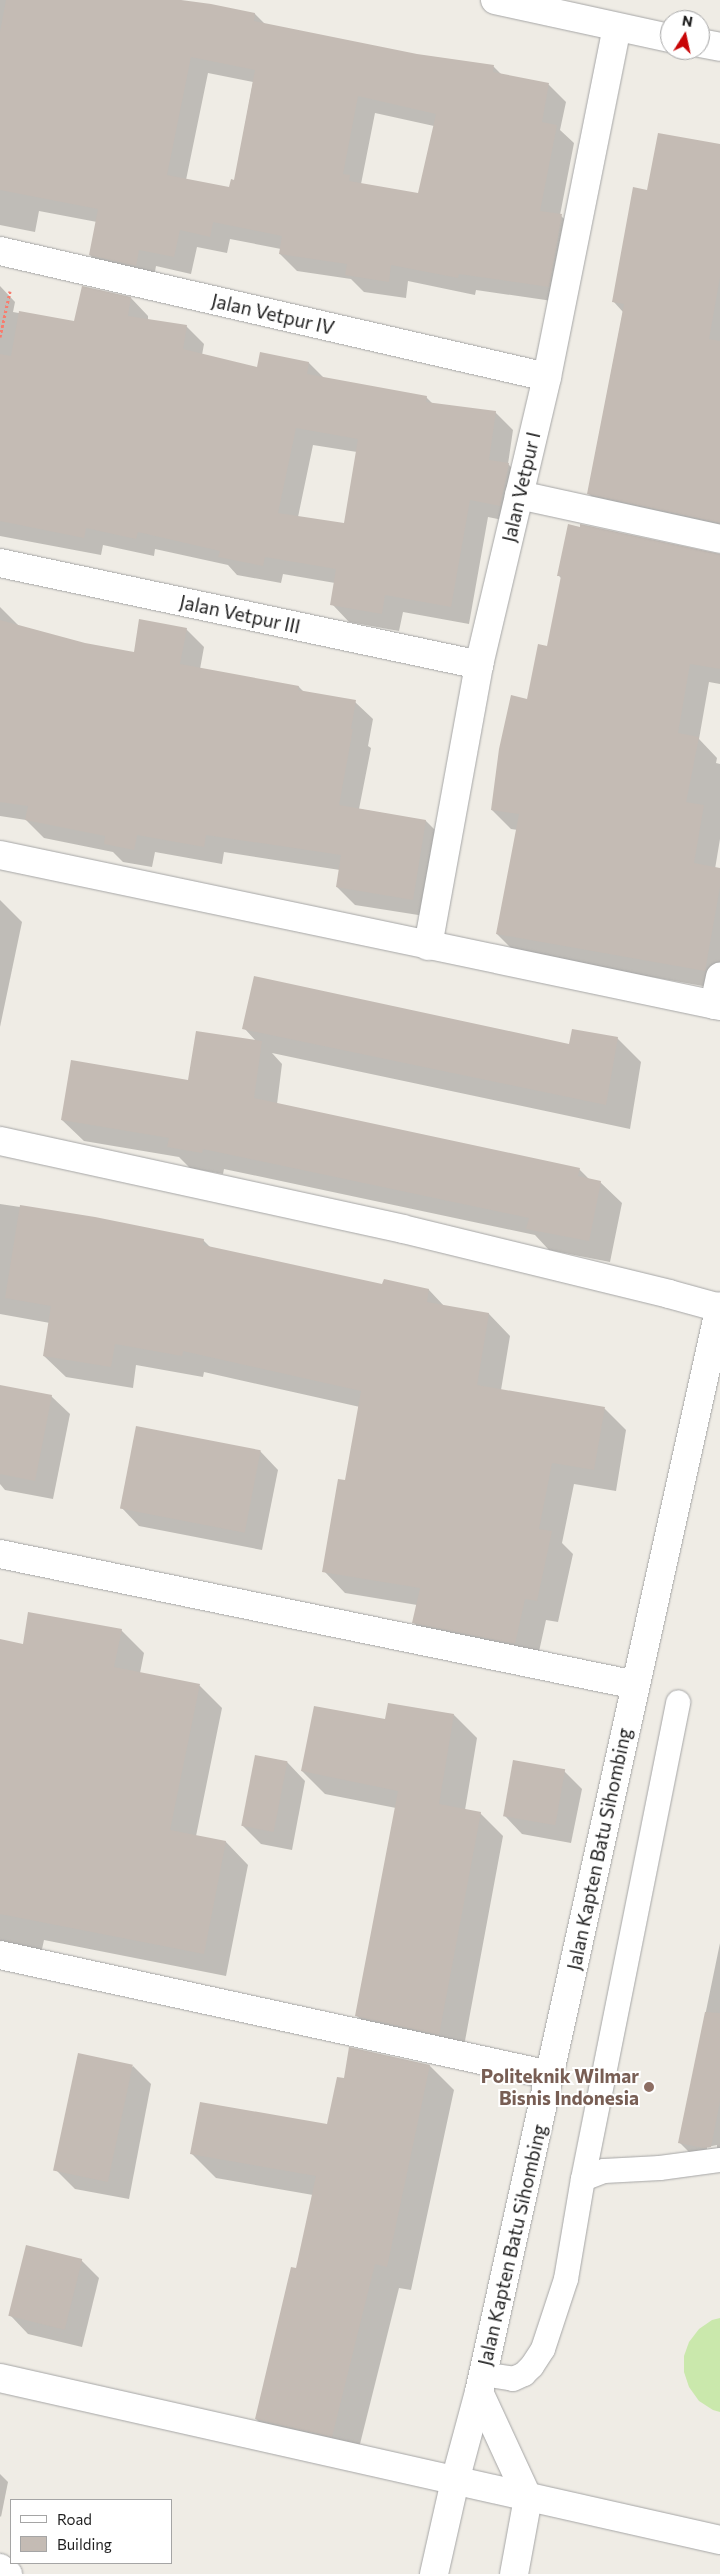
<!DOCTYPE html>
<html>
<head>
<meta charset="utf-8">
<style>
  body { margin:0 }
  #map { position:relative; width:720px; height:2574px; overflow:hidden; background:#efece5; font-family:Commissioner,sans-serif }
  div>[style] { position:absolute }
  .grass>* { inset:0; background:#cae8ac }
  .shadow>* { inset:0; background:#0003 }
  .building>* { inset:0; background:#c4bbb4; transform-origin:0 0 }
  .path>* { height:3px; margin-top:-1.5px; transform-origin:0; background:repeating-linear-gradient(90deg,#f77c6e 0 2.5px,transparent 0 5px) }
  .roads { filter:drop-shadow(0 0 1px #a6a6a6) drop-shadow(0 0 1px #a6a6a6) }
  .service>* { height:24px; margin:-12px; padding:0 12px; transform-origin:12px; border-radius:12px; background:#fff }
  .minor>* { height:28px; margin:-14px; padding:0 14px; transform-origin:14px; border-radius:14px; background:#fff }
  .tertiary>* { height:28px; margin:-14px; padding:0 14px; transform-origin:14px; border-radius:14px; background:#fff }
  .dots>* { width:14px; height:14px; translate:-50% -50%; box-sizing:border-box; border:2px solid #fff; border-radius:50% }
  span { translate:-50% -50%; white-space:nowrap; text-align:center; line-height:1.15; -webkit-text-stroke:4px #fff; paint-order:stroke }
  .street-label { font-size:19px; color:#1f1f1f }
  .education-label { font-size:19px; color:#785e54; font-weight:700 }
  .right { translate:-100% -50%; text-align:right }
  .legend { position:absolute; left:10px; top:2499px; width:162px; height:65px; box-sizing:border-box; background:#fff; border:1px solid #a5a5a5; margin:0; padding:6px 9px; list-style:none; font-size:15px; color:#1f1f1f }
  .legend li { display:flex; align-items:center; gap:10px; height:25px }
  .legend b { width:25px; border:1px solid #a5a5a5 }
  .north { position:absolute; left:660px; top:10px; width:50px; height:50px; box-sizing:border-box; background:#fff; border:1px solid #a5a5a5; border-radius:50%; rotate:10deg; font-size:14px; font-weight:700; line-height:20px; text-align:center; color:#1f1f1f }
  .north::after { content:''; display:block; margin:auto; width:18px; height:22px; background:#c80506; clip-path:polygon(50% 0,100% 100%,50% 72%,0 100%) }
</style>
</head>
<body>
<div id="map">
  <div class="grass">
    <i style="clip-path:polygon(720px 2318px,720px 2412px,713px 2410px,699px 2401px,689px 2387px,684px 2372px,684px 2356px,689px 2342px,699px 2329px,712px 2320px)"></i>
  </div>
  <div class="shadow">
    <i style="clip-path:polygon(evenodd,0 0,177px 0,255px 14px,266px 25px,417px 55px,494px 67px,503px 76px,549px 85px,566px 102px,560px 130px,574px 143px,560px 215px,579px 233px,566px 303px,476px 290px,475px 295px,408px 281px,406px 298px,364px 292px,351px 279px,297px 271px,280px 254px,281px 249px,230px 239px,227px 253px,197px 247px,191px 274px,156px 266px,153px 283px,107px 272px,90px 255px,97px 222px,39px 211px,35px 232px,0 225px,0 0,208px 73px,253px 82px,235px 181px,230px 188px,186px 180px,208px 73px,0 0,375px 113px,434px 126px,419px 194px,361px 184px,375px 113px)"></i>
    <i style="clip-path:polygon(720px 145px,720px 537px,607px 512px,588px 493px,623px 312px,613px 301px,648px 192px)"></i>
    <i style="clip-path:polygon(evenodd,0 286px,15px 302px,13px 312px,75px 323px,83px 288px,131px 298px,148px 316px,148px 321px,186px 326px,204px 344px,202px 355px,258px 369px,309px 363px,324px 378px,426px 397px,433px 404px,495px 412px,513px 430px,508px 464px,526px 482px,518px 523px,488px 517px,469px 624px,403px 612px,399px 631px,349px 622px,332px 604px,335px 583px,283px 574px,281px 583px,237px 575px,228px 565px,155px 549px,154px 556px,103px 545px,101px 555px,0 536px,0 286px,313px 445px,357px 452px,345px 525px,298px 517px,313px 445px)"></i>
    <i style="clip-path:polygon(720px 555px,720px 684px,709px 682px,699px 739px,717px 758px,716px 763px,720px 764px,720px 839px,715px 869px,720px 870px,720px 989px,516px 953px,497px 934px,518px 830px,511px 829px,492px 810px,548px 647px,562px 579px,558px 575px)"></i>
    <i style="clip-path:polygon(0 607px,20px 627px,85px 645px,135px 654px,186px 629px,204px 647px,200px 669px,299px 687px,305px 693px,355px 702px,373px 719px,368px 746px,371px 748px,359px 809px,426px 821px,444px 839px,431px 917px,355px 905px,337px 887px,340px 870px,224px 852px,222px 864px,155px 852px,152px 867px,123px 862px,113px 852px,44px 838px,26px 820px,0 816px)"></i>
    <i style="clip-path:polygon(0 900px,22px 922px,0 1027px)"></i>
    <i style="clip-path:polygon(244px 1028px,570px 1046px,617px 1038px,641px 1062px,630px 1129px,272px 1053px,282px 1064px,277px 1104px,579px 1169px,590px 1180px,600px 1182px,622px 1203px,610px 1262px,549px 1250px,535px 1235px,224px 1169px,223px 1174px,190px 1168px,179px 1157px,84px 1141px,62px 1120px,189px 1082px,257px 1042px)"></i>
    <i style="clip-path:polygon(0 1204px,94px 1218px,203px 1240px,211px 1248px,383px 1286px,429px 1290px,445px 1307px,489px 1314px,510px 1336px,501px 1390px,605px 1409px,626px 1430px,616px 1491px,574px 1484px,562px 1543px,573px 1554px,558px 1622px,546px 1620px,536px 1665px,435px 1644px,414px 1623px,417px 1605px,345px 1593px,324px 1571px,346px 1482px,360px 1407px,204px 1372px,203px 1377px,136px 1365px,133px 1388px,66px 1377px,44px 1356px,50px 1323px,0 1314px)"></i>
    <i style="clip-path:polygon(51px 1396px,70px 1414px,53px 1499px,5px 1490px,0 1484px,0 1401px)"></i>
    <i style="clip-path:polygon(260px 1451px,278px 1470px,262px 1550px,139px 1526px,121px 1507px)"></i>
    <i style="clip-path:polygon(121px 1630px,144px 1653px,140px 1673px,200px 1686px,222px 1708px,196px 1836px,226px 1842px,248px 1865px,226px 1976px,44px 1940px,39px 1963px,0 1956px,0 1641px,24px 1645px)"></i>
    <i style="clip-path:polygon(454px 1715px,477px 1738px,465px 1810px,480px 1813px,503px 1836px,462px 2057px,380px 2039px,357px 2016px,396px 1808px,325px 1794px,302px 1771px)"></i>
    <i style="clip-path:polygon(256px 1756px,287px 1762px,305px 1781px,292px 1850px,261px 1844px,243px 1826px)"></i>
    <i style="clip-path:polygon(564px 1771px,582px 1789px,571px 1843px,522px 1834px,504px 1815px)"></i>
    <i style="clip-path:polygon(evenodd,720px 1943px,720px 2171px,704px 2167px,679px 2142px,720px 1943px,717px 2145px,717px 2148px,707px 2149px,707px 2147px,717px 2145px)"></i>
    <i style="clip-path:polygon(133px 2066px,151px 2084px,129px 2199px,75px 2189px,57px 2171px)"></i>
    <i style="clip-path:polygon(430px 2066px,454px 2090px,411px 2290px,399px 2288px,356px 2460px,280px 2443px,256px 2419px,297px 2270px,313px 2195px,216px 2178px,192px 2154px,328px 2126px,344px 2080px)"></i>
    <i style="clip-path:polygon(81px 2260px,99px 2278px,82px 2347px,28px 2334px,10px 2315px)"></i>
    <i style="clip-path:polygon(0 2474px,8px 2482px,1px 2517px,0 2516px)"></i>
  </div>
  <div class="building">
    <i style="clip-path:polygon(evenodd,6px 0,181px 0,211px 4px,255px 13px,254px 21px,417px 54px,494px 65px,493px 72px,549px 83px,542px 122px,557px 125px,540px 211px,562px 214px,549px 287px,459px 274px,458px 278px,391px 265px,389px 282px,345px 275px,347px 264px,279px 254px,282px 236px,213px 222px,210px 237px,180px 230px,174px 257px,139px 250px,136px 266px,89px 255px,98px 209px,0 190px,0 32px,6px 0,191px 57px,255px 70px,234px 180px,231px 179px,229px 187px,167px 175px,191px 57px,6px 0,358px 96px,436px 114px,418px 193px,349px 181px,350px 175px,343px 174px,358px 96px)"></i>
    <i style="clip-path:polygon(658px 133px,720px 144px,720px 277px,709px 339px,720px 341px,720px 523px,587px 494px,624px 304px,612px 302px,633px 187px,647px 190px)"></i>
    <i style="clip-path:polygon(evenodd,82px 286px,131px 297px,128px 316px,187px 325px,183px 349px,257px 367px,260px 352px,309px 362px,307px 374px,427px 396px,426px 402px,496px 411px,489px 460px,509px 463px,500px 506px,470px 500px,451px 607px,385px 595px,382px 614px,330px 605px,336px 569px,265px 557px,263px 566px,218px 557px,220px 551px,138px 532px,136px 539px,86px 528px,84px 538px,0 521px,0 354px,11px 356px,19px 311px,74px 321px,82px 286px,296px 428px,358px 439px,344px 523px,278px 513px,296px 428px)"></i>
    <i style="clip-path:polygon(568px 524px,580px 527px,580px 524px,720px 554px,720px 669px,690px 664px,678px 733px,699px 737px,686px 802px,704px 805px,694px 863px,720px 868px,720px 887px,705px 971px,496px 934px,519px 814px,491px 810px,499px 749px,511px 695px,527px 699px,538px 644px,547px 646px,561px 576px,557px 576px)"></i>
    <i style="clip-path:polygon(139px 619px,187px 628px,180px 664px,299px 686px,298px 690px,356px 700px,351px 729px,353px 729px,339px 805px,426px 820px,413px 900px,336px 887px,341px 855px,206px 835px,204px 847px,137px 835px,134px 850px,104px 844px,105px 836px,25px 820px,28px 806px,0 802px,0 620px,85px 643px,134px 652px)"></i>
    <i style="clip-path:polygon(254px 976px,569px 1044px,572px 1029px,618px 1037px,606px 1105px,242px 1029px)"></i>
    <i style="clip-path:polygon(196px 1031px,262px 1041px,254px 1098px,580px 1168px,578px 1176px,601px 1181px,589px 1241px,526px 1229px,529px 1218px,203px 1149px,202px 1153px,167px 1147px,169px 1138px,61px 1120px,71px 1060px,188px 1080px)"></i>
    <i style="clip-path:polygon(20px 1205px,95px 1217px,204px 1239px,203px 1245px,382px 1284px,384px 1279px,429px 1289px,427px 1302px,489px 1313px,477px 1385px,605px 1407px,594px 1470px,552px 1463px,539px 1529px,552px 1531px,537px 1601px,525px 1599px,515px 1644px,412px 1623px,420px 1588px,322px 1572px,338px 1479px,345px 1480px,361px 1391px,183px 1351px,182px 1356px,115px 1344px,111px 1367px,43px 1356px,51px 1306px,5px 1298px)"></i>
    <i style="clip-path:polygon(0 1385px,52px 1395px,35px 1481px,0 1474px)"></i>
    <i style="left:136px;top:1426px;width:127px;height:84px;rotate:11deg"></i>
    <i style="clip-path:polygon(28px 1612px,122px 1629px,114px 1667px,200px 1684px,170px 1830px,226px 1841px,204px 1954px,0 1914px,0 1639px,23px 1644px)"></i>
    <i style="clip-path:polygon(388px 1703px,454px 1714px,439px 1804px,481px 1812px,439px 2035px,355px 2016px,398px 1791px,301px 1771px,314px 1706px,385px 1719px)"></i>
    <i style="left:255px;top:1755px;width:33px;height:72px;rotate:11deg"></i>
    <i style="left:513px;top:1760px;width:53px;height:57px;rotate:10deg"></i>
    <i style="clip-path:polygon(705px 2012px,720px 2013px,720px 2101px,711px 2147px,704px 2148px,678px 2143px)"></i>
    <i style="clip-path:polygon(349px 2047px,430px 2065px,387px 2267px,375px 2264px,332px 2437px,255px 2419px,291px 2267px,296px 2268px,316px 2176px,190px 2154px,200px 2102px,327px 2124px,337px 2077px,344px 2078px)"></i>
    <i style="left:78px;top:2053px;width:56px;height:120px;rotate:12deg"></i>
    <i style="left:26px;top:2245px;width:58px;height:73px;rotate:14deg"></i>
  </div>
  <div class="path">
    <i style="left:0;top:337px;width:47px;rotate:-77.7deg"></i>
  </div>
  <div class="roads">
    <div class="service">
      <i style="left:583px;top:2179px;width:486px;rotate:-78.7deg"></i>
      <i style="left:483px;top:2374px;width:30px;rotate:9deg"></i>
      <i style="left:513px;top:2379px;width:12px;rotate:-24deg"></i>
      <i style="left:524px;top:2374px;width:11px;rotate:-45deg"></i>
      <i style="left:532px;top:2366px;width:20px;rotate:-57deg"></i>
      <i style="left:543px;top:2349px;width:74px;rotate:-71.8deg"></i>
      <i style="left:566px;top:2279px;width:101px;rotate:-80.4deg"></i>
      <i style="left:583px;top:2179px;width:22px;rotate:-21deg"></i>
      <i style="left:604px;top:2171px;width:56px;rotate:-3.1deg"></i>
      <i style="left:660px;top:2168px;width:61px;rotate:-7.6deg"></i>
    </div>
    <div class="minor">
      <i style="left:495px;top:0;width:179px;rotate:12.3deg"></i>
      <i style="left:700px;top:43px;width:20px;rotate:11deg"></i>
      <i style="left:0;top:251px;width:561px;rotate:12.97deg"></i>
      <i style="left:519px;top:495px;width:206px;rotate:12.3deg"></i>
      <i style="left:0;top:563px;width:490px;rotate:12deg"></i>
      <i style="left:0;top:855px;width:736px;rotate:11.84deg"></i>
      <i style="left:428px;top:946px;width:286px;rotate:-79.7deg"></i>
      <i style="left:479px;top:665px;width:296px;rotate:-76.7deg"></i>
      <i style="left:547px;top:377px;width:356px;rotate:-78.7deg"></i>
      <i style="left:714px;top:1005px;width:29px;rotate:-78deg"></i>
      <i style="left:0;top:1141px;width:412px;rotate:12.3deg"></i>
      <i style="left:403px;top:1229px;width:274px;rotate:13.7deg"></i>
      <i style="left:669px;top:1294px;width:53px;rotate:15.4deg"></i>
      <i style="left:0;top:1554px;width:649px;rotate:11.64deg"></i>
      <i style="left:0;top:1955px;width:563px;rotate:12.31deg"></i>
      <i style="left:0;top:2378px;width:738px;rotate:12.68deg"></i>
      <i style="left:0;top:2568px;width:10px;rotate:37deg"></i>
    </div>
    <div class="tertiary">
      <i style="left:479px;top:2392px;width:117px;rotate:65.2deg"></i>
      <i style="left:528px;top:2498px;width:77px;rotate:100.4deg"></i>
      <i style="left:434px;top:2574px;width:95px;rotate:-77.3deg"></i>
      <i style="left:455px;top:2481px;width:92px;rotate:-74.9deg"></i>
      <i style="left:479px;top:2392px;width:1112px;rotate:-77.49deg"></i>
    </div>
  </div>
  <div class="dots">
    <i style="left:649px;top:2087px;background:#8d6e63"></i>
  </div>
  <div class="street-label">
    <span style="left:273px;top:314px;rotate:13deg">Jalan Vetpur IV</span>
    <span style="left:521px;top:487px;rotate:-77deg">Jalan Vetpur I</span>
    <span style="left:240px;top:614px;rotate:12deg">Jalan Vetpur III</span>
    <span style="left:599px;top:1849px;rotate:-78deg">Jalan Kapten Batu Sihombing</span>
    <span style="left:512px;top:2245px;rotate:-77deg">Jalan Kapten Batu Sihombing</span>
  </div>
  <div class="education-label">
    <span class="right" style="left:639px;top:2087px">Politeknik Wilmar<br>Bisnis Indonesia</span>
  </div>
  <ul class="legend">
  <li><b style="height:6px;background:#fff"></b>Road</li>
  <li><b style="height:14px;background:#c4bbb4"></b>Building</li>
  </ul>
  <div class="north">N</div>
</div>
</body>
</html>
